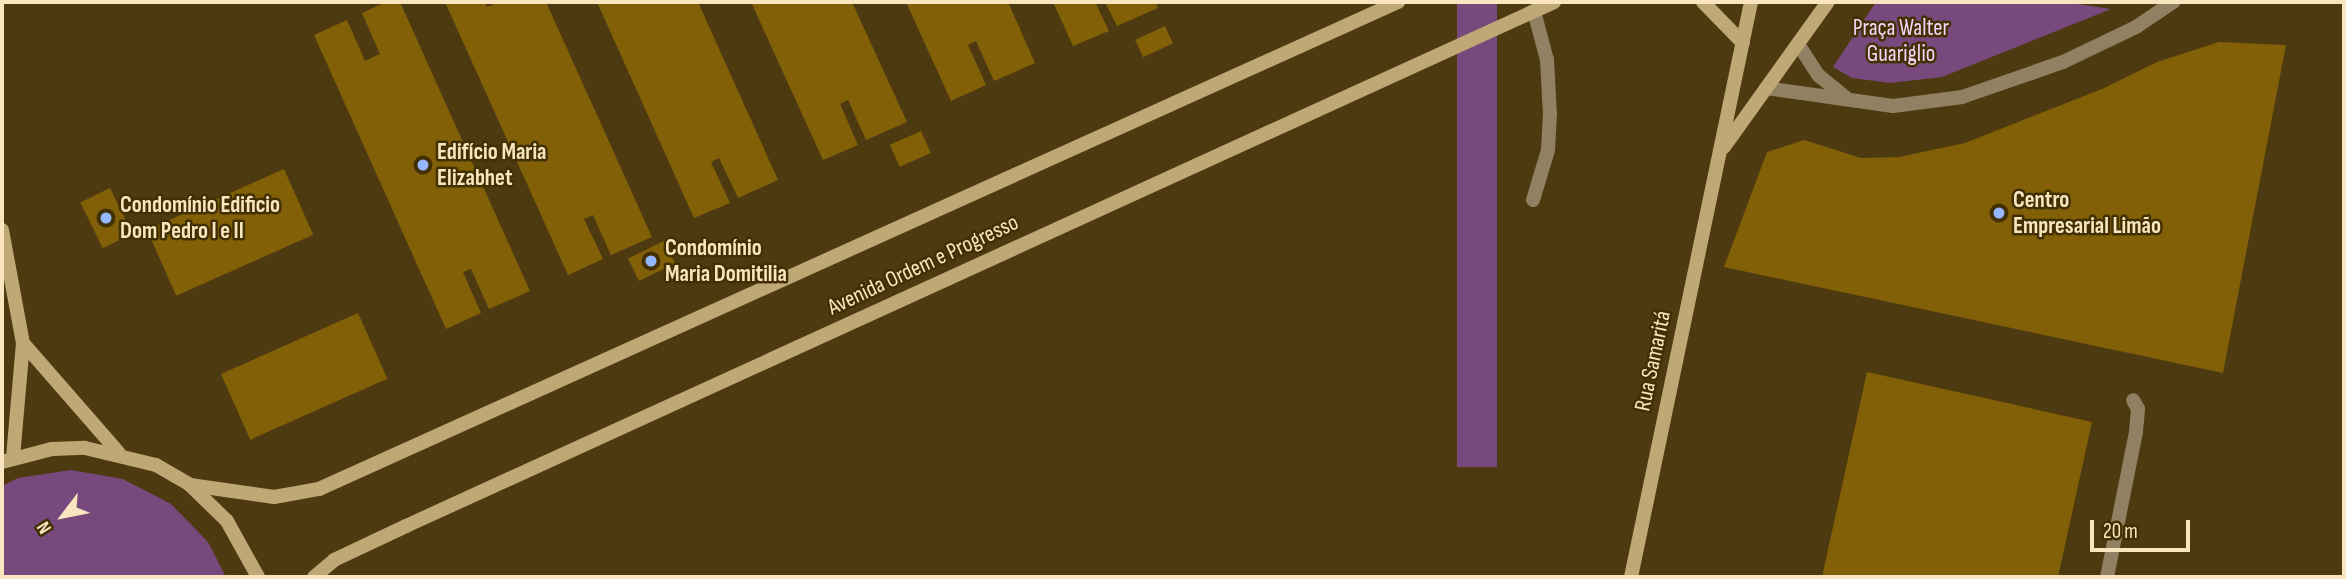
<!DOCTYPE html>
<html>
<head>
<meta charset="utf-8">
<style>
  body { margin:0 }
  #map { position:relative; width:2346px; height:579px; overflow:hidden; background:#4d3a10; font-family:"Sofia Sans Condensed",sans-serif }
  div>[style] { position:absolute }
  .green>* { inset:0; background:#78497c; transform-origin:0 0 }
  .building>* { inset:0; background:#816008; transform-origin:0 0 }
  .lane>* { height:14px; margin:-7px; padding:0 7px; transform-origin:7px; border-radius:7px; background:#918163 }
  .street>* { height:14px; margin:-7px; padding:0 7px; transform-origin:7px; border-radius:7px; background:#918163 }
  .secondary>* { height:14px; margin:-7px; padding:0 7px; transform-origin:7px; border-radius:7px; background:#c0a776 }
  .dots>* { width:19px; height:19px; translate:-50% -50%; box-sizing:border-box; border:4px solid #423003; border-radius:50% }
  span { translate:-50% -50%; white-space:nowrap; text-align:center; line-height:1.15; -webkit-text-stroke:5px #423003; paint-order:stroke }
  .park-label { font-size:23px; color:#f7d4f9 }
  .poi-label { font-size:23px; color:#f9e6c1; font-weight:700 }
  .left { translate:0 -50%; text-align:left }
  .street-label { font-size:23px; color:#f9e6c1 }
  .frame { position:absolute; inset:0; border:4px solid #f9e6c1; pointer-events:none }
  .north { position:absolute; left:28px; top:481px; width:70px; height:70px; -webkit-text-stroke:5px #423003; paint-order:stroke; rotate:238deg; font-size:19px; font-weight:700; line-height:28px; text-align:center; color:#f9e6c1 }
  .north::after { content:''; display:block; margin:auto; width:24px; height:32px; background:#f9e6c1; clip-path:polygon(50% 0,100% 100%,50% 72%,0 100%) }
  .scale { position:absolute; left:2090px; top:520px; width:100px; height:32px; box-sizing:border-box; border:4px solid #f9e6c1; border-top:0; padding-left:9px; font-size:21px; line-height:24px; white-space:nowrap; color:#f9e6c1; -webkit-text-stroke:5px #423003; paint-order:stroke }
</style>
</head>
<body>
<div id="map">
  <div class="green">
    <i style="left:1457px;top:2px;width:40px;height:465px"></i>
    <i style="clip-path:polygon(1876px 2px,2064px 2px,2111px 9px,1942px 77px,1890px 83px,1852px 78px,1833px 67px)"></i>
    <i style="clip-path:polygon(71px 470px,123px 479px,171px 504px,208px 542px,226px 577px,2px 577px,2px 486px,18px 478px)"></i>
  </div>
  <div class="building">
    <i style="clip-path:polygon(386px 2px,400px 2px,530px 291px,489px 309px,471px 269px,463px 272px,481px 313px,446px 329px,314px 35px,347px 20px,365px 61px,380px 54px,362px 13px)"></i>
    <i style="clip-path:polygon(445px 2px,484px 2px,487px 7px,499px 2px,546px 2px,652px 237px,611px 255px,593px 215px,584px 219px,603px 259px,568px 275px)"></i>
    <i style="clip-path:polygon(597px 2px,698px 2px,778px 180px,738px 198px,719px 158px,711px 162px,730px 203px,694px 218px)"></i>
    <i style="clip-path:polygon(751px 2px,852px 2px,907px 122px,866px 140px,848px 100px,840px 104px,858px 145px,823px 160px)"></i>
    <i style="clip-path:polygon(906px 2px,1008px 2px,1035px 63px,994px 81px,976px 41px,968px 45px,986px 85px,951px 101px)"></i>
    <i style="clip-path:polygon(1053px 2px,1095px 2px,1109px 31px,1073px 46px)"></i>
    <i style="clip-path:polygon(1105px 2px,1155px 2px,1158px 8px,1117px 26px)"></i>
    <i style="left:1165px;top:26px;width:19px;height:33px;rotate:65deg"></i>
    <i style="clip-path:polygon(2219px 42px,2286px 45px,2223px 373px,1724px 267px,1767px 152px,1804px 140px,1861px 158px,1899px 157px,1965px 143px,2102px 89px,2157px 62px)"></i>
    <i style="left:921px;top:131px;width:24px;height:34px;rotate:66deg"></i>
    <i style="left:284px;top:169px;width:72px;height:150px;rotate:66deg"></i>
    <i style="left:110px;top:188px;width:51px;height:33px;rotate:64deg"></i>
    <i style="left:664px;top:241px;width:25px;height:40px;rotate:64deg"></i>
    <i style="left:358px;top:313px;width:72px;height:150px;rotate:66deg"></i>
    <i style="clip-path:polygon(1867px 372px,2092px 422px,2058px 577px,1822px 577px)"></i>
  </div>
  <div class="lane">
    <i style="left:1533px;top:200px;width:52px;rotate:-73.3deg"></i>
    <i style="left:1548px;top:150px;width:35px;rotate:-87deg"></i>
    <i style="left:1550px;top:115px;width:55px;rotate:-93.1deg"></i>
    <i style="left:1547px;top:60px;width:51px;rotate:-104.9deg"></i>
    <i style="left:2107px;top:577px;width:148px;rotate:-78.7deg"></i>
    <i style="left:2136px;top:432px;width:23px;rotate:-85deg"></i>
    <i style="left:2138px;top:409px;width:10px;rotate:-119deg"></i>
  </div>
  <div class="street">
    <i style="left:1798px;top:44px;width:37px;rotate:57deg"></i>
    <i style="left:1818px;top:75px;width:38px;rotate:39deg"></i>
    <i style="left:1766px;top:88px;width:128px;rotate:8.1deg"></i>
    <i style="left:1893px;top:106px;width:70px;rotate:-7.4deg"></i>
    <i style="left:1962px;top:97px;width:107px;rotate:-19.1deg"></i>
    <i style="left:2063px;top:62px;width:81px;rotate:-25.6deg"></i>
    <i style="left:2136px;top:27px;width:45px;rotate:-34deg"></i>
  </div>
  <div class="secondary">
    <i style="left:1703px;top:2px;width:57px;rotate:45.7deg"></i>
    <i style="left:1724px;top:147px;width:178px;rotate:-54.4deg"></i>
    <i style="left:2px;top:230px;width:115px;rotate:79.5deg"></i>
    <i style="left:23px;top:343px;width:114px;rotate:95deg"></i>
    <i style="left:23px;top:343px;width:145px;rotate:48.9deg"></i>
    <i style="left:2px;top:462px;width:52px;rotate:-14.6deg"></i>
    <i style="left:52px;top:449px;width:33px;rotate:-2deg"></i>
    <i style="left:85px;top:448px;width:73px;rotate:13.5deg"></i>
    <i style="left:156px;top:465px;width:39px;rotate:30deg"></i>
    <i style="left:190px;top:485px;width:52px;rotate:44.2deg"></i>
    <i style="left:227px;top:521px;width:64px;rotate:61deg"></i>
    <i style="left:190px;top:485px;width:85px;rotate:8.1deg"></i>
    <i style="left:274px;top:497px;width:46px;rotate:-10.1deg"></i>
    <i style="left:319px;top:489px;width:1184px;rotate:-24.29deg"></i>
    <i style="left:314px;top:577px;width:26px;rotate:-40deg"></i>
    <i style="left:334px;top:560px;width:80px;rotate:-25.3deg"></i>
    <i style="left:406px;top:526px;width:1262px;rotate:-24.53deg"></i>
    <i style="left:1631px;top:577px;width:587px;rotate:-78.21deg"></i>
  </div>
  <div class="dots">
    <i style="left:423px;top:165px;background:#94b7fd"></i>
    <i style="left:1999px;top:213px;background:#94b7fd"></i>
    <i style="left:106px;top:218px;background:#94b7fd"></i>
    <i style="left:651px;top:261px;background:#94b7fd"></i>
  </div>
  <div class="park-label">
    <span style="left:1901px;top:41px">Praça Walter<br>Guariglio</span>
  </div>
  <div class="poi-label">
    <span class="left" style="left:437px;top:165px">Edifício Maria<br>Elizabhet</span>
    <span class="left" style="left:2013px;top:213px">Centro<br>Empresarial Limão</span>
    <span class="left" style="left:120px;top:218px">Condomínio Edificio<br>Dom Pedro I e II</span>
    <span class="left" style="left:665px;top:261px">Condomínio<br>Maria Domitilia</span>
  </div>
  <div class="street-label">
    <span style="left:923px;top:265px;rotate:-25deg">Avenida Ordem e Progresso</span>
    <span style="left:1653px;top:361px;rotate:-78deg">Rua Samaritá</span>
  </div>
  <div class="frame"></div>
  <div class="north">N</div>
  <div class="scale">20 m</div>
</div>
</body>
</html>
